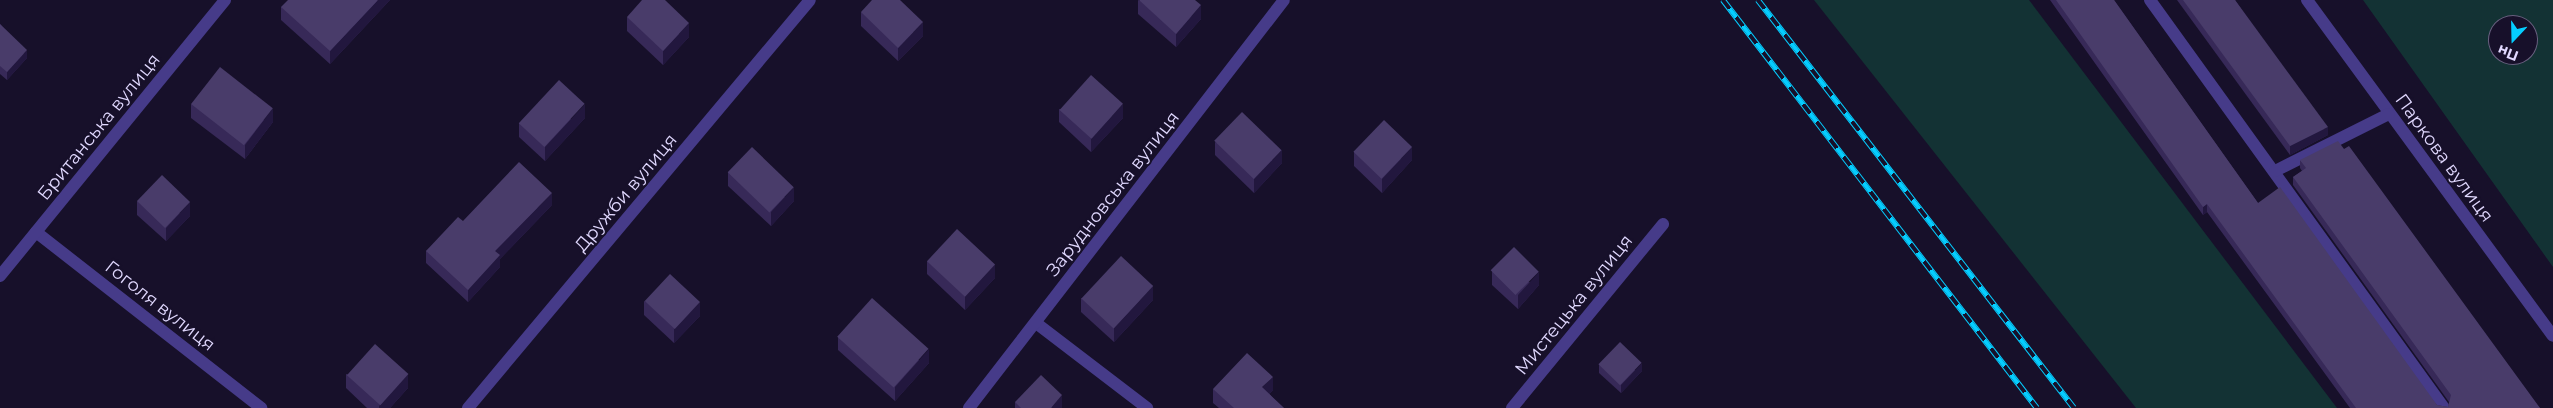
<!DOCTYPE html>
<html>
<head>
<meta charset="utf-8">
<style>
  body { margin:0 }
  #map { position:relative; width:2553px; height:408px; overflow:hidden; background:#17102a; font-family:Montserrat,sans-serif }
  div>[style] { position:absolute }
  .green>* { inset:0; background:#133234 }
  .minor>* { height:12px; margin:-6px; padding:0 6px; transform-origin:6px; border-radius:6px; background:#463b89 }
  .rail>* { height:5.5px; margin-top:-2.75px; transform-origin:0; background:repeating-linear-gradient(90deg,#17102a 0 11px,#05cdff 0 22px); box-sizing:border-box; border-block:1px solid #05cdff }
  .wall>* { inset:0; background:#372958 }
  .shaded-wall>* { inset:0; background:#22173e }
  .building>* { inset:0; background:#493c6a; transform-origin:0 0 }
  span { translate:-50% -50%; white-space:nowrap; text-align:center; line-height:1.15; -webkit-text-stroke:4px #17102a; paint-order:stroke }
  .street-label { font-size:18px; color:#e1d9ff }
  .north { position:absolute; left:2488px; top:15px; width:50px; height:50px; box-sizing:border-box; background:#17102a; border:1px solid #68607f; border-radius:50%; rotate:201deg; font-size:14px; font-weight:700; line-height:20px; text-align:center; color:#e1d9ff }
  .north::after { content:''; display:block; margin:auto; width:18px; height:22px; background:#05cdff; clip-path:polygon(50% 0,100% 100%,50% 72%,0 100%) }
</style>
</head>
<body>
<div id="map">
  <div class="green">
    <i style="clip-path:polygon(1814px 0,2029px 0,2337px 408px,2136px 408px)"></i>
    <i style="clip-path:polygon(evenodd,2363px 0,2553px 0,2553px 267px,2363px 0,2498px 25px,2528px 25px,2528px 55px,2498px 55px,2498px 25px)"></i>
  </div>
  <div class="minor">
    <i style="left:2150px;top:0;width:503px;rotate:54.22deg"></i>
    <i style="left:2307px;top:0;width:416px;rotate:53.8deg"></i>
    <i style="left:2275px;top:171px;width:127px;rotate:-26.6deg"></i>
    <i style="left:36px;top:232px;width:286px;rotate:38deg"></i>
    <i style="left:0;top:276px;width:356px;rotate:-50.8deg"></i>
    <i style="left:1036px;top:323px;width:140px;rotate:37.4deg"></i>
    <i style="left:468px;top:408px;width:532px;rotate:-50.03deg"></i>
    <i style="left:969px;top:408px;width:515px;rotate:-52.33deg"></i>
    <i style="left:1512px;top:408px;width:238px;rotate:-50.6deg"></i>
  </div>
  <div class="rail">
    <i style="left:1723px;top:0;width:515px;rotate:52.42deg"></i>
    <i style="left:1758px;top:0;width:516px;rotate:52.24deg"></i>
  </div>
  <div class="wall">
    <i style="clip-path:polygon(390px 0,330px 64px,281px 20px,281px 7px)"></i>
    <i style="clip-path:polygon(1138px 0,1201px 19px,1176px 47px,1138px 14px)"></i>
    <i style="clip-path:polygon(2050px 0,2114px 0,2258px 203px,2437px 405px,2448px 407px,2449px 402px,2293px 185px,2293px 177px,2302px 171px,2300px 168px,2300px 160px,2540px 408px,2350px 408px,2207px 212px,2203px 215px)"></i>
    <i style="clip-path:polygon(2177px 0,2235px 0,2328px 135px,2290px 155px)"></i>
    <i style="clip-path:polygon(861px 12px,923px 36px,898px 61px,861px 26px)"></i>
    <i style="clip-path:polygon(627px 17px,689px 37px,663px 65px,627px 31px)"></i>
    <i style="clip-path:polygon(0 24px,27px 58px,7px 80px,0 74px)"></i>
    <i style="clip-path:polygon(191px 104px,273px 122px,245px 159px,191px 118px)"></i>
    <i style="clip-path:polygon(1059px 109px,1123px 118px,1091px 152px,1059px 122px)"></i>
    <i style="clip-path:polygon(585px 118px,545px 161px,519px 137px,519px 123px)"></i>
    <i style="clip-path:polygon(1215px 142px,1282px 163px,1254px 193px,1215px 155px)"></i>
    <i style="clip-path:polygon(1354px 152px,1412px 160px,1382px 193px,1354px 166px)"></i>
    <i style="clip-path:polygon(728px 172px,794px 201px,771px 226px,728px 186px)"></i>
    <i style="clip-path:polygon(137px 201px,190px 216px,166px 241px,137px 215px)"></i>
    <i style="clip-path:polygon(552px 205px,500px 259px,500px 267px,468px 302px,426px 263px,426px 251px,463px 221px)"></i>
    <i style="clip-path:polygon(927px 261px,995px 278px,965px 310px,927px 274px)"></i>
    <i style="clip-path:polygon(1492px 271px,1539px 285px,1518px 309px,1492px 285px)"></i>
    <i style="clip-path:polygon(1081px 298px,1153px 300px,1114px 342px,1081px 312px)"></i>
    <i style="clip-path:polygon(644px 301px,700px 316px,674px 343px,644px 315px)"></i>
    <i style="clip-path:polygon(838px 337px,929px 363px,895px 401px,838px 350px)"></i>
    <i style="clip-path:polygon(1599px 365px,1642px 371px,1621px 393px,1599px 373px)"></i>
    <i style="clip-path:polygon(346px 374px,408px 388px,390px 408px,367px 408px,346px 388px)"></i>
    <i style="clip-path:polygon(1213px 389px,1273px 390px,1269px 394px,1284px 408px,1219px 408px,1213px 403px)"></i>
    <i style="clip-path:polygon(1015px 402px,1062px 408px,1015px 408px)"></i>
  </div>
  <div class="shaded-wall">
    <i style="clip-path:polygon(378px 0,390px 0,330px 64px,330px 51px)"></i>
    <i style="clip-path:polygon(1201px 5px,1201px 19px,1176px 47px,1176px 34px)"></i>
    <i style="clip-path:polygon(923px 22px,923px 36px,898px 61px,898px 48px)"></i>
    <i style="clip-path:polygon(689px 23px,689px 37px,663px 65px,663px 51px)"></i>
    <i style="clip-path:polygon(27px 50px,27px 58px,7px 80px,7px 72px)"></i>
    <i style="clip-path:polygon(585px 104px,585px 118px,545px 161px,545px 147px)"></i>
    <i style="clip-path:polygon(1123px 104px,1123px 118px,1091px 152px,1091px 138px)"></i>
    <i style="clip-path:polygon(273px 108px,273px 122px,245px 159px,245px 145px)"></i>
    <i style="clip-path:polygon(2328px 127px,2328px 135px,2290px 155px,2290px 146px)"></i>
    <i style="clip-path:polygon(1412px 147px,1412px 160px,1382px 193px,1382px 179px)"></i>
    <i style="clip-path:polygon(1282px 150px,1282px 163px,1254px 193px,1254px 179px)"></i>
    <i style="clip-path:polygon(794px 187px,794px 201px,771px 226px,771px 212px)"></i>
    <i style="clip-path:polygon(552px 193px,552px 205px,500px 259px,500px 267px,468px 302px,468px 290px,495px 251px)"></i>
    <i style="clip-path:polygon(190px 202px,190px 216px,166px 241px,166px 228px)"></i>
    <i style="clip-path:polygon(2207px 204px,2207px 212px,2203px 215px,2203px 207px)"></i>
    <i style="clip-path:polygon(995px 264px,995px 278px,965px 310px,965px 296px)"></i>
    <i style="clip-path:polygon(1539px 272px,1539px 285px,1518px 309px,1518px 295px)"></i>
    <i style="clip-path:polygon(1153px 286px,1153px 300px,1114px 342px,1114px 328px)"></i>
    <i style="clip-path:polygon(700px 302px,700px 316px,674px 343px,674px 329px)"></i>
    <i style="clip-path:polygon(929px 349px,929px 363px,895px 401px,895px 387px)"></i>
    <i style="clip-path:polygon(1642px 363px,1642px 371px,1621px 393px,1621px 385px)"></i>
    <i style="clip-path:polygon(408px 374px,408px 388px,390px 408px,379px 408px,379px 406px)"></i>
    <i style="clip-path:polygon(1273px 377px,1273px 390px,1262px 401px,1262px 387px)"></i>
    <i style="clip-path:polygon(1062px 395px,1062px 408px,1051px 408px)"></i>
  </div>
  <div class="building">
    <i style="clip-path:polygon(288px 0,378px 0,330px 51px,281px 7px)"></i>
    <i style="clip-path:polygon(642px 0,665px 0,689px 23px,663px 51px,627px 17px)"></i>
    <i style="clip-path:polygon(872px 0,900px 0,923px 22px,898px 48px,861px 12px)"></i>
    <i style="clip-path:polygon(1139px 0,1195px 0,1201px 5px,1176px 34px)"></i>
    <i style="clip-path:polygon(2056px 0,2114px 0,2258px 203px,2280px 187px,2437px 405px,2448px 407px,2451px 395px,2293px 177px,2306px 168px,2300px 160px,2338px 141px,2344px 149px,2349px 146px,2540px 408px,2356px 408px,2207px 204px,2203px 207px)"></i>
    <i style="clip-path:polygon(2183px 0,2235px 0,2328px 127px,2290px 146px)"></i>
    <i style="clip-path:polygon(0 24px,27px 50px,7px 72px,0 66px)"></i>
    <i style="left:220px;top:67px;width:67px;height:47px;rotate:38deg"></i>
    <i style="left:1091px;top:75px;width:43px;height:47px;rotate:42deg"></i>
    <i style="left:559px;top:80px;width:35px;height:59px;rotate:43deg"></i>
    <i style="left:1242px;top:112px;width:55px;height:40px;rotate:44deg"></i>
    <i style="left:1384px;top:120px;width:39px;height:44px;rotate:44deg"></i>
    <i style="left:752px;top:147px;width:58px;height:35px;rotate:44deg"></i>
    <i style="clip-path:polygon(519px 162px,552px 193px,495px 251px,500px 255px,468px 290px,426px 251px,458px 217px,463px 221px)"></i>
    <i style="left:162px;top:175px;width:39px;height:36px;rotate:44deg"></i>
    <i style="left:957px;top:229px;width:52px;height:44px;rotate:43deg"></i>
    <i style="left:1514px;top:247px;width:35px;height:33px;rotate:45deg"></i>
    <i style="left:1121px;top:256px;width:44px;height:58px;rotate:43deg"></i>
    <i style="left:670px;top:274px;width:41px;height:37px;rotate:43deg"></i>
    <i style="left:872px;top:298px;width:76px;height:52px;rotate:42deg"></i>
    <i style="left:1620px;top:342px;width:30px;height:31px;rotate:44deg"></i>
    <i style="left:375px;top:344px;width:45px;height:42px;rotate:42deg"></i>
    <i style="clip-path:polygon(1247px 353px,1273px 377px,1262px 387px,1284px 408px,1234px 408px,1213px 389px)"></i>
    <i style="clip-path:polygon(1041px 375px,1062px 395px,1051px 408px,1021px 408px,1015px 402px)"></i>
  </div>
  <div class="street-label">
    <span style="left:99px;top:127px;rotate:-51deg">Британська вулиця</span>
    <span style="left:2444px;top:158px;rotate:54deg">Паркова вулиця</span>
    <span style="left:626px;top:193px;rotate:-50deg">Дружби вулиця</span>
    <span style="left:1113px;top:194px;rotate:-52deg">Зарудновська вулиця</span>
    <span style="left:1574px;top:305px;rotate:-51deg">Мистецька вулиця</span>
    <span style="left:160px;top:306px;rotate:38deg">Гоголя вулиця</span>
  </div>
  <div class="north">Пн</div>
</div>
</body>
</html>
